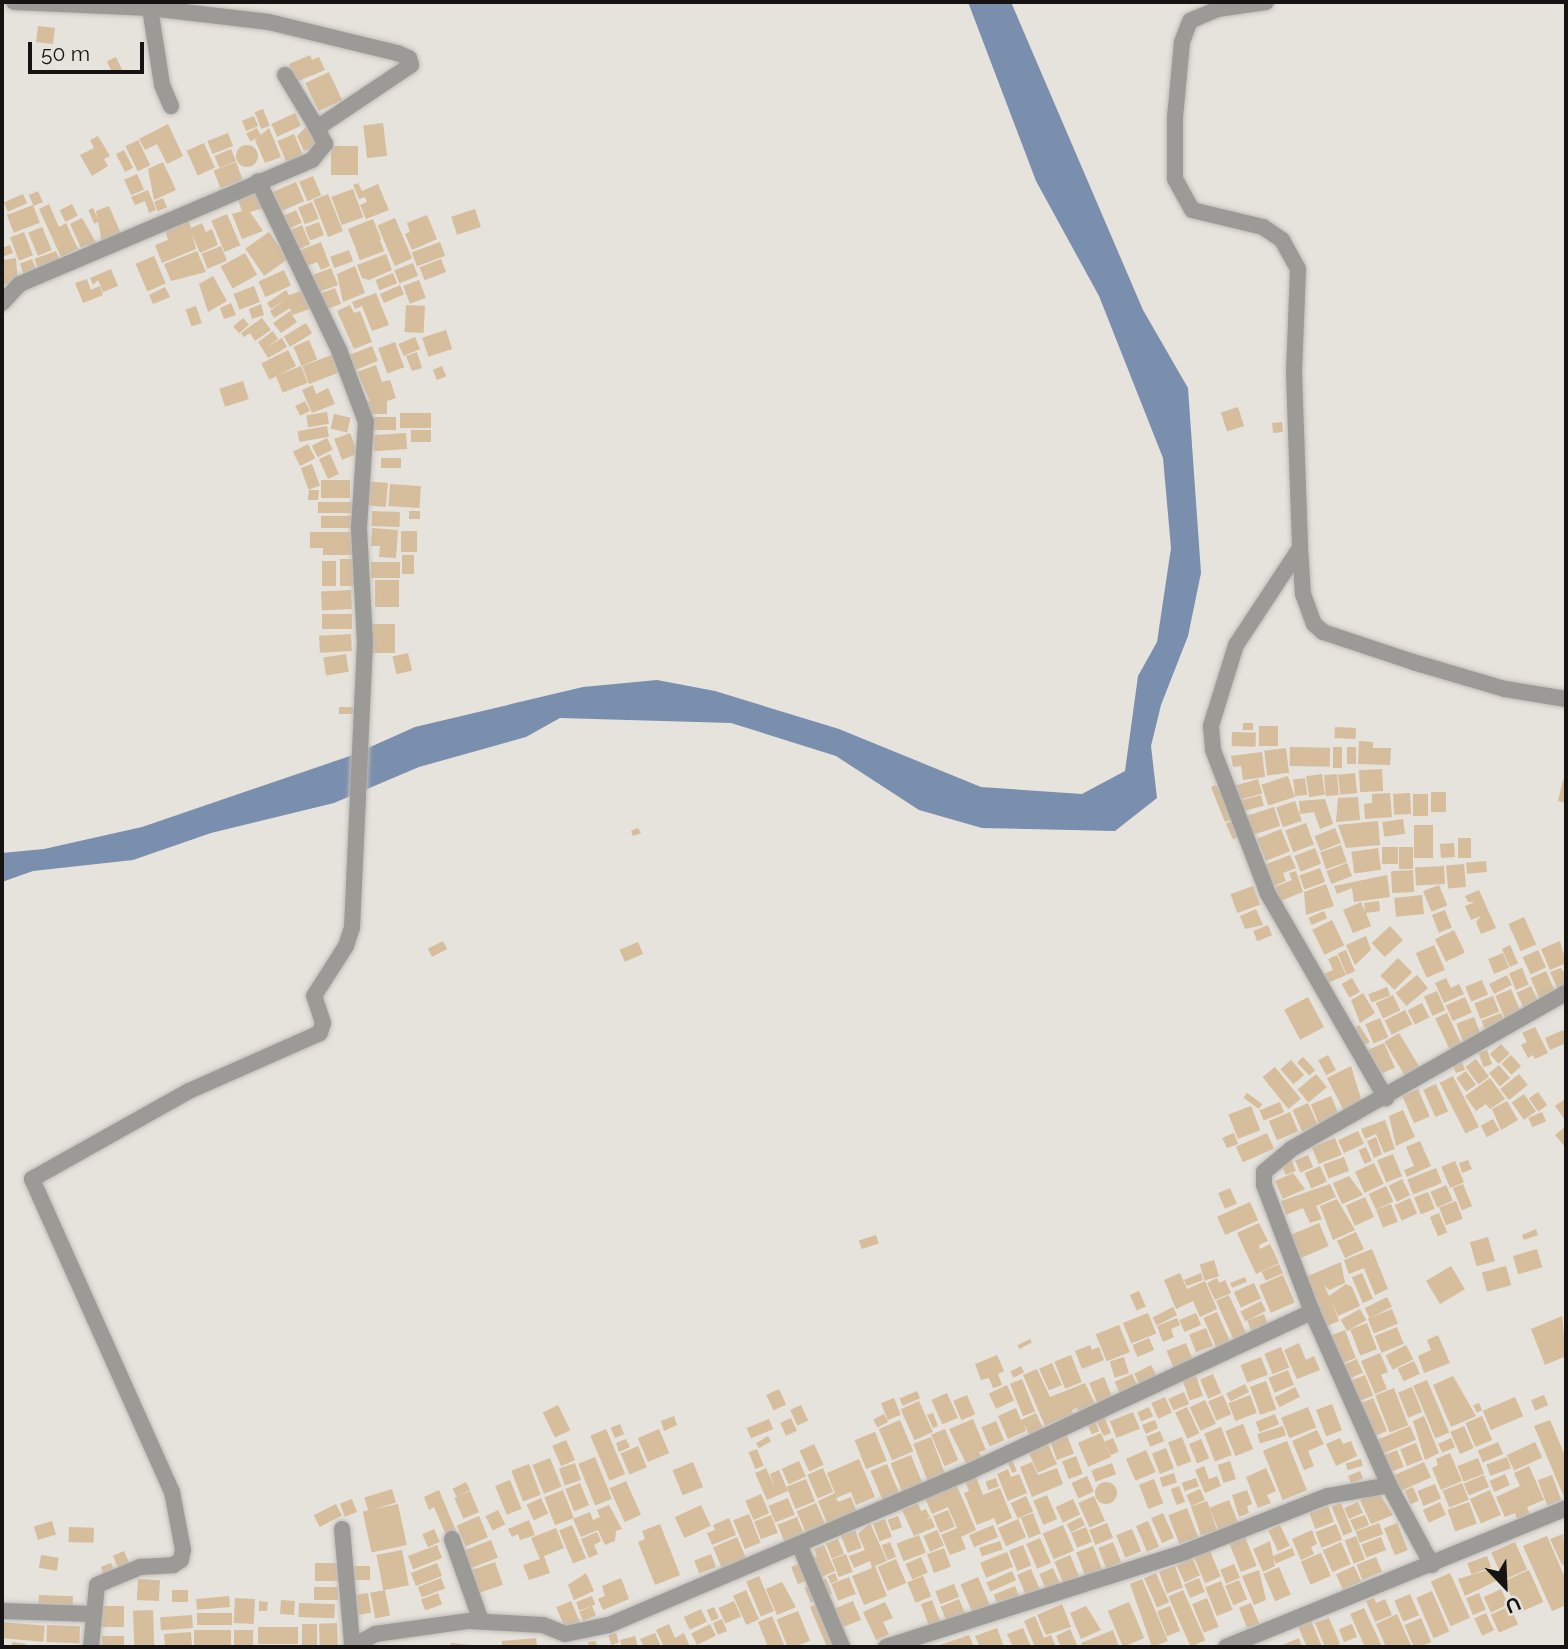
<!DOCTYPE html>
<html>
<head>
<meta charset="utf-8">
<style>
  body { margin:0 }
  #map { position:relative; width:1568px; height:1649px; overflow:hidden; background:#e6e2dc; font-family:Raleway,sans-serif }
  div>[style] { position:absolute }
  .water>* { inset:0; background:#7a8fae }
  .building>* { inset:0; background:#d6bd9c; transform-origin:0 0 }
  .round { border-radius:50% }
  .roads { filter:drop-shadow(0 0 2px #c0bdb8) drop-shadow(0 0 2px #c0bdb8) }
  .minor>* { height:16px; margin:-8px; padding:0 8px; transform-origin:8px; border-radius:8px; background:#9b9a97 }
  span { translate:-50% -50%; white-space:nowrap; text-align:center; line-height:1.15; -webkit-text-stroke:7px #e6e2dc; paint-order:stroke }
  .frame { position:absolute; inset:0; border:4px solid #151412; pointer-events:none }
  .north { position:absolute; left:1470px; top:1551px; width:70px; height:70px; -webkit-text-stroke:5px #e6e2dc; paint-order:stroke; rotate:157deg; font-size:19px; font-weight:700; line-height:28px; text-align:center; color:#151412 }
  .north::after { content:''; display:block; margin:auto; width:24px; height:32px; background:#151412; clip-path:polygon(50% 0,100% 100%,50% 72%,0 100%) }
  .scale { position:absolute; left:28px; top:42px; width:116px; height:32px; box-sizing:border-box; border:4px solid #151412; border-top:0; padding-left:9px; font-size:21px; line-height:24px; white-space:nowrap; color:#151412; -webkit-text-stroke:5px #e6e2dc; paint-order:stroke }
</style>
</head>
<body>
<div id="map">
  <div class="water">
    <i style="clip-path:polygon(968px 2px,1011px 2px,1143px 310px,1188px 388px,1201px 573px,1188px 636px,1161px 705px,1151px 746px,1157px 798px,1115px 831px,982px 828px,919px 810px,836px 756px,731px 723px,560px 718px,526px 737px,419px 767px,334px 803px,211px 833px,133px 860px,33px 871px,2px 882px,2px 853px,44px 849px,142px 827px,350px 756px,415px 727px,583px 687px,657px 680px,715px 691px,839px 729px,981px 787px,1082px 794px,1125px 771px,1138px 676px,1157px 642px,1171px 548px,1163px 458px,1099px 296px,1036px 181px)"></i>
  </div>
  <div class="building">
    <i style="left:38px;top:26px;width:17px;height:16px;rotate:7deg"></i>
    <i style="clip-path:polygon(310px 55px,312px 60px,319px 57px,325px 70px,296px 82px,289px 64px)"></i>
    <i style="left:116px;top:57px;width:14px;height:10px;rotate:65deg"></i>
    <i style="left:329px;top:72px;width:31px;height:26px;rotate:65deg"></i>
    <i style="left:263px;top:109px;width:18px;height:9px;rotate:68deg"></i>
    <i style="left:295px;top:113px;width:14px;height:26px;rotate:65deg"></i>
    <i style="left:254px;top:116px;width:11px;height:13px;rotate:68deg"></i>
    <i style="left:383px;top:123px;width:33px;height:20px;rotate:83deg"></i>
    <i style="clip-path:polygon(168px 124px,183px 156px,167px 164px,157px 144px,145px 150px,139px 139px)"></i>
    <i style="clip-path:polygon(307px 126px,316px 146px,304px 151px,297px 136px)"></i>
    <i style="left:257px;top:128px;width:9px;height:12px;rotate:63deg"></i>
    <i style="clip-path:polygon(269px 128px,281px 157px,265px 163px,255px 140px)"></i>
    <i style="left:228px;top:133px;width:14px;height:22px;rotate:69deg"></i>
    <i style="left:294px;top:134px;width:23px;height:18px;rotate:67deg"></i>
    <i style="clip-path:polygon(98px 136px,110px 156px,104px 159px,108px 166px,92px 176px,80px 155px,94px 148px,90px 140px)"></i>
    <i style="left:138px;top:140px;width:28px;height:14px;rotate:64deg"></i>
    <i style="left:204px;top:143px;width:27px;height:19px;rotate:66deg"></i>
    <i class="round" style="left:236px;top:145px;width:22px;height:22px"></i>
    <i style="left:331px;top:146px;width:27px;height:29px"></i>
    <i style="left:231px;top:149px;width:13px;height:18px;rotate:67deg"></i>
    <i style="left:124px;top:150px;width:20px;height:9px;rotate:63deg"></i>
    <i style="clip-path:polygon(163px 162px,176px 190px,154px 200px,148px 169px)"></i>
    <i style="left:236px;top:162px;width:19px;height:24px;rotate:69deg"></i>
    <i style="left:137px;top:174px;width:17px;height:14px;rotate:66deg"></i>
    <i style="left:313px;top:176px;width:21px;height:15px;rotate:67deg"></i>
    <i style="left:296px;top:182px;width:21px;height:26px;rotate:67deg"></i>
    <i style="clip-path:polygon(358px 183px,362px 191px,378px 184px,389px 210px,366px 219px,360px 205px,367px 202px,365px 197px,359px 199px,353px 185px)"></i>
    <i style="clip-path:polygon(261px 189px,267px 207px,250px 212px,263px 231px,242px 239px,232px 214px,242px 211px,237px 197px)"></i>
    <i style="left:353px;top:189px;width:30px;height:23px;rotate:70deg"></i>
    <i style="clip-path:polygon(148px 190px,156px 210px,149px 213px,145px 201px,135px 205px,131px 197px)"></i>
    <i style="left:38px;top:191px;width:12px;height:10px;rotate:66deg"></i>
    <i style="left:23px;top:194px;width:10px;height:21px;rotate:66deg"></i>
    <i style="left:328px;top:194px;width:40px;height:16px;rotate:68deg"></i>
    <i style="left:163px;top:198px;width:10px;height:10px;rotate:66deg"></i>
    <i style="left:312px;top:202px;width:18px;height:15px;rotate:68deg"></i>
    <i style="clip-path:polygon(49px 204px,59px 227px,66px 223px,78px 249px,61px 257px,39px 209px)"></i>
    <i style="left:72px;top:204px;width:13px;height:14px;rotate:63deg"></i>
    <i style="left:33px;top:205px;width:19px;height:28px;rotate:69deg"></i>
    <i style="clip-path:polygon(109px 206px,121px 234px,102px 242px,96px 211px)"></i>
    <i style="left:93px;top:208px;width:15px;height:5px;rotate:67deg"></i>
    <i style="left:475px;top:209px;width:19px;height:25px;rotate:72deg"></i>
    <i style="left:296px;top:210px;width:14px;height:16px;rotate:65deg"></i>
    <i style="left:227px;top:214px;width:34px;height:17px;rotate:67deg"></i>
    <i style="clip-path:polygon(187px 215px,191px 228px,202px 223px,206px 232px,212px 229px,218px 245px,200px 253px,192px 234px,196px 249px,162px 263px,155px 245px,168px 240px,163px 223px)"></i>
    <i style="clip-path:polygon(427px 215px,437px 239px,412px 250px,405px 234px,410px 232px,407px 223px)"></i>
    <i style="clip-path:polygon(82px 218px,98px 246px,90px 250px,87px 245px,81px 248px,70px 224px)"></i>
    <i style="left:395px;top:218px;width:44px;height:19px;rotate:67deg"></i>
    <i style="left:373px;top:219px;width:22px;height:27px;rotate:68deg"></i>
    <i style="left:319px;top:222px;width:14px;height:15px;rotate:69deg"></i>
    <i style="left:302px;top:225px;width:21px;height:17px;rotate:67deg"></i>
    <i style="left:42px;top:227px;width:25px;height:15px;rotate:67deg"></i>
    <i style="left:24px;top:232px;width:25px;height:15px;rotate:69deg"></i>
    <i style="left:269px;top:232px;width:33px;height:29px;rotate:55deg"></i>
    <i style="left:380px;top:240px;width:12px;height:26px;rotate:70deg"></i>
    <i style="clip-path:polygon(321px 242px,330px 266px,321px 270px,317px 262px,304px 267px,298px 251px)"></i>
    <i style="left:440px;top:242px;width:15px;height:30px;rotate:70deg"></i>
    <i style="clip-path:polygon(10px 245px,13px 253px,2px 257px,2px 248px)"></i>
    <i style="left:221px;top:246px;width:16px;height:21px;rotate:68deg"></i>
    <i style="left:349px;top:250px;width:12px;height:20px;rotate:70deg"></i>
    <i style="left:56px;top:251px;width:15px;height:23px;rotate:70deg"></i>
    <i style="clip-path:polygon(197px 251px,206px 272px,171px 281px,164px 264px)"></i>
    <i style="left:245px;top:253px;width:25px;height:28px;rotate:61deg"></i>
    <i style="clip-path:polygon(386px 254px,392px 270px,369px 280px,362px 278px,357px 265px)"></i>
    <i style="left:154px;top:256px;width:30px;height:20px;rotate:67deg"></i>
    <i style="clip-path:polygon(16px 258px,18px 284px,2px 285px,2px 260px)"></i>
    <i style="left:32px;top:259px;width:17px;height:13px;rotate:69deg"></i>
    <i style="left:441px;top:259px;width:14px;height:23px;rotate:69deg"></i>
    <i style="left:413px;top:263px;width:14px;height:20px;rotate:69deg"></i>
    <i style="clip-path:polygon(355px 266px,365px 293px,343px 302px,337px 274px)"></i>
    <i style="clip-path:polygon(331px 268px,338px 285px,316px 293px,313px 275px)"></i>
    <i style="clip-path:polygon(111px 269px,118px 286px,103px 292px,98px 280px,93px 285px,90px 278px)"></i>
    <i style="left:284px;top:270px;width:17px;height:28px;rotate:66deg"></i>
    <i style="left:393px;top:273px;width:11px;height:19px;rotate:68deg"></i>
    <i style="clip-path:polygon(213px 276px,227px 301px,208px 312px,199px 284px)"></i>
    <i style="clip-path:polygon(87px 279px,91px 290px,100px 286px,103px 295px,83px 303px,75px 283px)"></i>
    <i style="left:419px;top:280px;width:19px;height:17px;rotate:69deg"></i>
    <i style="left:400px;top:285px;width:10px;height:22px;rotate:66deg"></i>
    <i style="left:254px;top:286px;width:17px;height:22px;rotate:69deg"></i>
    <i style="clip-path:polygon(165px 287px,170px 297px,153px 304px,149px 295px)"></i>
    <i style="clip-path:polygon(310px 288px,316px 307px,292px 315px,297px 322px,281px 333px,273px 323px,290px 311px,292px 314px,290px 308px,274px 318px,270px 311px,287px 298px,271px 309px,267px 303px,286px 290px,289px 295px)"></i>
    <i style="left:335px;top:288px;width:17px;height:18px;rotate:69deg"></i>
    <i style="clip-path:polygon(376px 293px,389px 325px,372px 331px,362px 306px,355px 309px,352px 302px)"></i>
    <i style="clip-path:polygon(231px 303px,236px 315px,224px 319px,220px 308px)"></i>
    <i style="clip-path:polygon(261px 304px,264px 315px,252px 319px,249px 309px)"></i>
    <i style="clip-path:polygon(350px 305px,354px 313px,360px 311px,372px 342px,354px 349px,337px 311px)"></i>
    <i style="left:406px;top:305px;width:19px;height:27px;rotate:3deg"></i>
    <i style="left:196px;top:306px;width:18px;height:11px;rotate:71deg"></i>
    <i style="left:243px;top:318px;width:9px;height:13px;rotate:49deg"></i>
    <i style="clip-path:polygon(262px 318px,271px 330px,255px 341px,250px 333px,244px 337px,241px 333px)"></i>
    <i style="left:306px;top:323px;width:12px;height:26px;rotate:59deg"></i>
    <i style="left:446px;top:330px;width:20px;height:25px;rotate:72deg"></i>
    <i style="clip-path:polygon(273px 331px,278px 339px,267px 347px,282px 338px,287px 347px,268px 358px,258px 342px)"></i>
    <i style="left:415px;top:337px;width:13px;height:18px;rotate:67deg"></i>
    <i style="left:309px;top:340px;width:21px;height:17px;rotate:67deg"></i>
    <i style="left:395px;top:342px;width:27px;height:18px;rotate:70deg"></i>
    <i style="left:372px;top:346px;width:16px;height:25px;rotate:68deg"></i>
    <i style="left:288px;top:350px;width:18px;height:30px;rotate:63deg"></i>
    <i style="clip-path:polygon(417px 352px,422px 368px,412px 371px,406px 356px)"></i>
    <i style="left:334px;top:354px;width:19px;height:34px;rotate:69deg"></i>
    <i style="clip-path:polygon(376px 365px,382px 382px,390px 380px,396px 398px,387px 401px,387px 414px,365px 414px,365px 401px,370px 401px,357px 372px)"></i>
    <i style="left:301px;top:366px;width:18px;height:27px;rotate:68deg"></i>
    <i style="left:442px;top:366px;width:11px;height:10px;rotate:68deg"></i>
    <i style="left:243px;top:381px;width:19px;height:25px;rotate:72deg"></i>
    <i style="clip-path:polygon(313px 385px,316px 394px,328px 388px,335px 404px,312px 413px,302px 390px)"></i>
    <i style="left:305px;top:401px;width:11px;height:11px;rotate:63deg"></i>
    <i style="left:1238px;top:407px;width:20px;height:18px;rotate:72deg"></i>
    <i style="left:327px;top:412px;width:12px;height:21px;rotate:81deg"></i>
    <i style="left:431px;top:413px;width:15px;height:31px;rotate:90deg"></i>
    <i style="left:334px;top:414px;width:17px;height:15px;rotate:13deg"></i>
    <i style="left:396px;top:417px;width:13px;height:23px;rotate:90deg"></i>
    <i style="left:1282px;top:422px;width:10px;height:10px;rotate:84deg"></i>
    <i style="left:327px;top:426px;width:11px;height:30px;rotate:80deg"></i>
    <i style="left:411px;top:430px;width:20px;height:12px"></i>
    <i style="left:350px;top:433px;width:22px;height:17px;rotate:69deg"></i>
    <i style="left:406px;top:433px;width:16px;height:33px;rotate:86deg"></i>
    <i style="left:327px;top:438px;width:13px;height:17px;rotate:63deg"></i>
    <i style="left:308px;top:444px;width:16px;height:17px;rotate:63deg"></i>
    <i style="left:330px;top:454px;width:22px;height:12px;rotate:66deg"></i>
    <i style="left:381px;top:458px;width:20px;height:10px"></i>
    <i style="left:312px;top:464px;width:23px;height:12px;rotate:70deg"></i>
    <i style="left:321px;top:480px;width:29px;height:18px"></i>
    <i style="left:365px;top:481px;width:23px;height:24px;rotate:5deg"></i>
    <i style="left:390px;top:484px;width:31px;height:22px;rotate:4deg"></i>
    <i style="clip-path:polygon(309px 490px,319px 490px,318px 500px,308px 500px)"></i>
    <i style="left:318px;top:502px;width:36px;height:11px"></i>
    <i style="left:372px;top:511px;width:28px;height:15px;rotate:2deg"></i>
    <i style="left:409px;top:511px;width:11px;height:8px"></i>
    <i style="left:321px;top:516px;width:32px;height:12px"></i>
    <i style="clip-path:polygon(372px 528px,398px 530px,396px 558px,379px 557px,380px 546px,371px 546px)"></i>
    <i style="left:401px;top:531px;width:16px;height:21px"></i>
    <i style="clip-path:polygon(310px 532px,353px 532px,353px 555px,323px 555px,323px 548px,310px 548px)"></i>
    <i style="left:402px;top:555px;width:12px;height:19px"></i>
    <i style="left:340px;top:559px;width:17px;height:27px"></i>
    <i style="left:322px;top:561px;width:14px;height:25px"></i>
    <i style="left:371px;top:562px;width:29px;height:16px"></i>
    <i style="left:375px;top:580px;width:24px;height:27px"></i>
    <i style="left:351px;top:590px;width:19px;height:30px;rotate:87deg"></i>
    <i style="left:352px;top:614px;width:15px;height:30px;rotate:90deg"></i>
    <i style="left:369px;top:624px;width:26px;height:29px"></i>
    <i style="left:351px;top:634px;width:17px;height:32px;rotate:87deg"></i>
    <i style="left:408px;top:653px;width:18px;height:16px;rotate:77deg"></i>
    <i style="left:346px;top:654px;width:18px;height:23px;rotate:81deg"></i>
    <i style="left:339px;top:707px;width:15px;height:7px"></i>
    <i style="left:1243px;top:723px;width:10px;height:7px"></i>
    <i style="left:1259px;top:726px;width:19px;height:20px"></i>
    <i style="left:1335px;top:727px;width:21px;height:11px;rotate:3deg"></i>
    <i style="left:1232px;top:732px;width:24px;height:14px;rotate:2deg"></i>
    <i style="clip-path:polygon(1359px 741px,1373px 742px,1373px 748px,1391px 748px,1390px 765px,1358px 764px)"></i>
    <i style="left:1290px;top:747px;width:40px;height:19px;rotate:1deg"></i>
    <i style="left:1333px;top:747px;width:9px;height:21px"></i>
    <i style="left:1347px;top:747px;width:9px;height:17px"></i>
    <i style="left:1286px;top:748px;width:25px;height:22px;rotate:83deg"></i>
    <i style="clip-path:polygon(1262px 752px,1265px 777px,1243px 780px,1241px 766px,1233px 767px,1231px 756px)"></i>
    <i style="left:1382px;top:769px;width:22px;height:23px;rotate:87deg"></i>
    <i style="left:1355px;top:773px;width:20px;height:17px;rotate:84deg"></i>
    <i style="left:1322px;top:774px;width:21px;height:16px;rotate:82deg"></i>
    <i style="left:1337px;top:774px;width:21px;height:13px;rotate:85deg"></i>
    <i style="left:1288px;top:776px;width:22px;height:28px;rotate:72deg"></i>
    <i style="left:1305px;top:778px;width:17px;height:12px;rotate:83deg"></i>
    <i style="left:1258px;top:779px;width:15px;height:26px;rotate:74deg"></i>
    <i style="clip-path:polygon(1563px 780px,1566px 781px,1566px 803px,1558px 801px)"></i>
    <i style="clip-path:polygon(1216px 785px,1235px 818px,1225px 822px,1211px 787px)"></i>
    <i style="left:1446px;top:792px;width:20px;height:15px;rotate:90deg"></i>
    <i style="clip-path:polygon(1390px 793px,1392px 817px,1365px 819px,1364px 804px,1372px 803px,1372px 794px)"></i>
    <i style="left:1410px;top:793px;width:21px;height:17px;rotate:87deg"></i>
    <i style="left:1413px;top:794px;width:15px;height:22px"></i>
    <i style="left:1261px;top:795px;width:11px;height:21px;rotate:75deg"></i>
    <i style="clip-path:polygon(1358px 797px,1360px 820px,1336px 822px,1338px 798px)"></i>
    <i style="clip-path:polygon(1325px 799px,1333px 824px,1320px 829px,1314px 812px,1300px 814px,1299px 801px)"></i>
    <i style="left:1295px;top:801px;width:21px;height:20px;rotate:71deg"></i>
    <i style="left:1274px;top:807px;width:20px;height:30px;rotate:72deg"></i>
    <i style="left:1403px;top:819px;width:15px;height:21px;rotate:82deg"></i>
    <i style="left:1234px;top:820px;width:17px;height:9px;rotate:65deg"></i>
    <i style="clip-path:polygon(1378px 821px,1380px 845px,1346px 848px,1338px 825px)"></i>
    <i style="left:1306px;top:823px;width:23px;height:22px;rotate:70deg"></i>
    <i style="left:1414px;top:825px;width:19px;height:33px"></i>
    <i style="clip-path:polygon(638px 828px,641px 833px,633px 836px,631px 831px)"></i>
    <i style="left:1335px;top:828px;width:16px;height:22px;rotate:68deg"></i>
    <i style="left:1281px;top:829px;width:24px;height:26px;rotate:68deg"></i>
    <i style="left:1458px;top:838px;width:13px;height:20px"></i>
    <i style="left:1454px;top:843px;width:14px;height:14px;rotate:86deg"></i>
    <i style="left:1341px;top:845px;width:18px;height:22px;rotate:71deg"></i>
    <i style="left:1398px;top:847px;width:17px;height:16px;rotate:90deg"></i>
    <i style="left:1399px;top:847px;width:14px;height:22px"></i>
    <i style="left:1315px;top:848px;width:17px;height:22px;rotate:69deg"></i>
    <i style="left:1378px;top:848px;width:22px;height:27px;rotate:82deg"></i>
    <i style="clip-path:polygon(1290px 855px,1296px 868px,1283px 873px,1286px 881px,1271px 887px,1262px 866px)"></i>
    <i style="left:1486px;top:861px;width:11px;height:20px;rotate:85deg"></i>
    <i style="left:1347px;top:863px;width:14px;height:22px;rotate:69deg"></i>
    <i style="left:1464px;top:864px;width:23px;height:18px;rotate:85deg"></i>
    <i style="left:1444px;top:866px;width:18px;height:29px;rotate:87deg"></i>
    <i style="left:1320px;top:868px;width:15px;height:22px;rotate:70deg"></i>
    <i style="left:1413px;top:870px;width:22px;height:22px;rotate:87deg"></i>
    <i style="clip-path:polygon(1296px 871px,1303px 892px,1280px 901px,1275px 887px,1292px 880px,1289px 873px)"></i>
    <i style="clip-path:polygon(1387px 875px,1390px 897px,1354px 902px,1352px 888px,1337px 894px,1334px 886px)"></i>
    <i style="clip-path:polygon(1326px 884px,1334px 906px,1306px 915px,1304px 892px)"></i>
    <i style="left:1439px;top:885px;width:22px;height:17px;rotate:68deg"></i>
    <i style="left:1253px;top:886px;width:20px;height:24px;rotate:70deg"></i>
    <i style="clip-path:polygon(1479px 890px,1496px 928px,1481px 934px,1476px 922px,1481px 916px,1471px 920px,1465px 906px,1475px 902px,1468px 902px,1465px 896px)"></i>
    <i style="left:1422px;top:895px;width:19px;height:28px;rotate:84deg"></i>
    <i style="clip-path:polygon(1379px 901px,1380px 911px,1366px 913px,1371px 926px,1353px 933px,1343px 910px,1361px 902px,1365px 912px,1364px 903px)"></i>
    <i style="clip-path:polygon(1256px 909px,1263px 925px,1245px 929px,1240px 916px)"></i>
    <i style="left:1445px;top:910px;width:19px;height:14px;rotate:69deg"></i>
    <i style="left:1324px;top:911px;width:8px;height:17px;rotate:67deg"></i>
    <i style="left:1524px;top:917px;width:30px;height:17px;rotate:66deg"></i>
    <i style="left:1332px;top:920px;width:28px;height:22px;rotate:64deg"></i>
    <i style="left:1268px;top:925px;width:11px;height:16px;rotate:68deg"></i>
    <i style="left:1390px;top:926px;width:19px;height:25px;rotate:47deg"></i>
    <i style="left:1454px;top:930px;width:25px;height:21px;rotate:64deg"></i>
    <i style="clip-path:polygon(1366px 936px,1371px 950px,1355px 965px,1346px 945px)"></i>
    <i style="left:443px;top:941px;width:9px;height:17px;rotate:63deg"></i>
    <i style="clip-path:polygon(1560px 941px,1566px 963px,1550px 970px,1541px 949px)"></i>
    <i style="left:638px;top:942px;width:13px;height:20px;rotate:67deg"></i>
    <i style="left:1434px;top:945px;width:27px;height:20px;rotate:66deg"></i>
    <i style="left:1510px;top:945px;width:20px;height:9px;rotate:66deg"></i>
    <i style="left:1346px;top:950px;width:23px;height:9px;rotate:67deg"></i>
    <i style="left:1538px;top:950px;width:19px;height:17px;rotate:65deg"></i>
    <i style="left:1503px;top:953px;width:16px;height:16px;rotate:68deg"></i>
    <i style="clip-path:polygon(1337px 955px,1346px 975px,1328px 983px,1324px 974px,1333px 970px,1328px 959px)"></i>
    <i style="left:1398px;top:958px;width:20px;height:25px;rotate:45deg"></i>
    <i style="left:1522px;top:968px;width:18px;height:14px;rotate:68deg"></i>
    <i style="clip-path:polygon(1561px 968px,1566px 975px,1566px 991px,1560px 994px,1550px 972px)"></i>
    <i style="left:1546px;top:971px;width:24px;height:17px;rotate:66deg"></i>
    <i style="left:1417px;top:975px;width:17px;height:28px;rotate:50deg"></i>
    <i style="left:1507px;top:975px;width:11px;height:20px;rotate:63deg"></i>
    <i style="left:1352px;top:978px;width:16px;height:12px;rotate:60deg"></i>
    <i style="clip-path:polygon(1446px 978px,1451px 988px,1459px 984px,1464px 994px,1444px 1003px,1435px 983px)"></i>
    <i style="left:1482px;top:980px;width:16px;height:18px;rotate:68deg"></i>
    <i style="left:1531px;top:986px;width:21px;height:16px;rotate:65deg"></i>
    <i style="left:1387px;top:987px;width:9px;height:20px;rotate:69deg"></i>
    <i style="left:1511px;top:989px;width:25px;height:17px;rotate:67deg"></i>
    <i style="left:1437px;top:991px;width:21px;height:14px;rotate:67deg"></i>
    <i style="clip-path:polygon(1363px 993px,1375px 1013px,1360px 1023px,1351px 1000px)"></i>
    <i style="left:1393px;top:995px;width:17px;height:19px;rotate:65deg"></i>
    <i style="left:1493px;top:996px;width:17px;height:20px;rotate:69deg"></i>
    <i style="left:1308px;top:997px;width:34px;height:27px;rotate:62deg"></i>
    <i style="left:1465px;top:997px;width:17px;height:21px;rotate:66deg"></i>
    <i style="left:1422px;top:1003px;width:16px;height:16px;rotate:63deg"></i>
    <i style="left:1405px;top:1010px;width:16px;height:23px;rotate:63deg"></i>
    <i style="left:1447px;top:1013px;width:38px;height:13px;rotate:65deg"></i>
    <i style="left:1501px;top:1013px;width:14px;height:21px;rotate:69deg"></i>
    <i style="left:1474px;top:1017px;width:25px;height:19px;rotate:69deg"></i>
    <i style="left:1380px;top:1018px;width:21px;height:16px;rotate:67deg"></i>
    <i style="left:1359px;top:1025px;width:20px;height:13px;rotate:57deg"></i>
    <i style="clip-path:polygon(1535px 1027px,1548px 1053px,1535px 1059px,1533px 1055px,1528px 1058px,1521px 1045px,1527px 1042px,1522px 1033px)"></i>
    <i style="clip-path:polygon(1563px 1030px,1566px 1043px,1550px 1050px,1545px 1038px)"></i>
    <i style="left:1399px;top:1033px;width:43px;height:17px;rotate:59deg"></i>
    <i style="left:1384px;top:1043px;width:27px;height:23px;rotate:66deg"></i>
    <i style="left:1501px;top:1044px;width:13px;height:15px;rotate:48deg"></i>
    <i style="left:1487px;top:1050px;width:15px;height:9px;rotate:70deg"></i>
    <i style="left:1328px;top:1055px;width:17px;height:11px;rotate:62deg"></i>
    <i style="left:1511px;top:1055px;width:15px;height:13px;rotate:48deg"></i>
    <i style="left:1303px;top:1057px;width:18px;height:8px;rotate:47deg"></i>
    <i style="left:1476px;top:1059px;width:22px;height:13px;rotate:54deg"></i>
    <i style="left:1291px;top:1060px;width:20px;height:14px;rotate:49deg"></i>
    <i style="clip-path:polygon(1462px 1062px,1465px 1070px,1456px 1073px,1453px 1066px)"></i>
    <i style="left:1499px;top:1065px;width:17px;height:13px;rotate:50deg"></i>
    <i style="clip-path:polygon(1351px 1066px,1362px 1102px,1344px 1111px,1327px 1078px)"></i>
    <i style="left:1275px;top:1067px;width:41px;height:16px;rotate:51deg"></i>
    <i style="left:1466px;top:1071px;width:17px;height:12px;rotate:54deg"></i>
    <i style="left:1316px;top:1074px;width:17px;height:24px;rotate:50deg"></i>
    <i style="left:1519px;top:1074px;width:14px;height:24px;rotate:51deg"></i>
    <i style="left:1453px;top:1076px;width:57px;height:15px;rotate:63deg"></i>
    <i style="clip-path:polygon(1490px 1078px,1505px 1099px,1490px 1109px,1486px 1104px,1476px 1111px,1465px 1096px)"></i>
    <i style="left:1436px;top:1084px;width:30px;height:14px;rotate:66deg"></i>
    <i style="left:1418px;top:1089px;width:30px;height:17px;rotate:67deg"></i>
    <i style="left:1538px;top:1092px;width:16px;height:11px;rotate:55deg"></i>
    <i style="left:1247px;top:1093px;width:19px;height:6px;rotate:36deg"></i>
    <i style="left:1524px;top:1094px;width:21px;height:15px;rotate:55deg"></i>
    <i style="left:1331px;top:1096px;width:21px;height:22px;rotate:67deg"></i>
    <i style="clip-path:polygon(1566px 1098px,1566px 1121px,1555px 1106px)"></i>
    <i style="clip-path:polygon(1507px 1101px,1518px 1120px,1501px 1130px,1492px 1109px)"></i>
    <i style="left:1280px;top:1102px;width:11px;height:22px;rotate:68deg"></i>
    <i style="left:1308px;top:1103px;width:24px;height:17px;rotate:66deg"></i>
    <i style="left:1251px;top:1106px;width:26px;height:24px;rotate:69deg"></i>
    <i style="clip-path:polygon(1403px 1110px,1415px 1137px,1396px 1146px,1389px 1116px)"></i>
    <i style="left:1290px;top:1112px;width:21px;height:23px;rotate:67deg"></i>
    <i style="left:1542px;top:1112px;width:10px;height:15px;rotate:66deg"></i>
    <i style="left:1493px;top:1119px;width:13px;height:14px;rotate:61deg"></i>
    <i style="clip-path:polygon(1385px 1120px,1395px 1149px,1384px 1153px,1376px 1134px,1365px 1139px,1361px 1129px)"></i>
    <i style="clip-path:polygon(1566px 1126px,1566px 1148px,1555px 1135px)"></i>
    <i style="left:1358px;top:1131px;width:14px;height:22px;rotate:65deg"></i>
    <i style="clip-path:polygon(1234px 1133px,1238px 1144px,1227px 1148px,1222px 1138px)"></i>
    <i style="left:1267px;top:1133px;width:17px;height:34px;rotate:66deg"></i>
    <i style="clip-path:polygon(1376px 1137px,1382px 1154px,1374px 1158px,1367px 1141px)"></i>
    <i style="left:1335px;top:1138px;width:18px;height:25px;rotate:68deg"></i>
    <i style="clip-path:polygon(1420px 1141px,1431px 1166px,1407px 1177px,1404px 1170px,1414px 1166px,1406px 1147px)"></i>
    <i style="left:1366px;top:1147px;width:15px;height:8px;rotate:67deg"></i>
    <i style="left:1393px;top:1154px;width:24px;height:17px;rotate:68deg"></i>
    <i style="left:1308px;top:1155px;width:13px;height:14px;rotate:67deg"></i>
    <i style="left:1290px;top:1157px;width:15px;height:11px;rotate:67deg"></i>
    <i style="left:1344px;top:1157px;width:15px;height:22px;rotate:70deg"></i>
    <i style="clip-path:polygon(1468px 1160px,1472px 1169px,1462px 1173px,1459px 1163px)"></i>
    <i style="left:1455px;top:1161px;width:23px;height:15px;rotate:67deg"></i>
    <i style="left:1374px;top:1163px;width:23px;height:21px;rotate:65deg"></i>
    <i style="left:1320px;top:1166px;width:17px;height:17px;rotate:66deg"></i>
    <i style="left:1436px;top:1168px;width:16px;height:31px;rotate:68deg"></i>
    <i style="clip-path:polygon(1293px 1173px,1305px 1189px,1283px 1199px,1275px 1181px)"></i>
    <i style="clip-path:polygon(1349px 1176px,1363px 1195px,1342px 1204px,1333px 1183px)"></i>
    <i style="left:1402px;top:1179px;width:18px;height:15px;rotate:63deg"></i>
    <i style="clip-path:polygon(1330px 1184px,1336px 1197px,1316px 1206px,1322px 1219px,1310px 1223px,1303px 1208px,1286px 1215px,1281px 1201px)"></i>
    <i style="left:1463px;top:1184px;width:24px;height:11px;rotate:68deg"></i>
    <i style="left:1446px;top:1185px;width:17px;height:17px;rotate:66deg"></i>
    <i style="left:1386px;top:1186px;width:17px;height:19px;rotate:65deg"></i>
    <i style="left:1230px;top:1188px;width:17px;height:13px;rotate:66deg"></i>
    <i style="left:1428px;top:1192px;width:18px;height:15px;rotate:68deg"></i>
    <i style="left:1365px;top:1197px;width:22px;height:21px;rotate:66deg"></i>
    <i style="left:1410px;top:1198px;width:17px;height:17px;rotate:65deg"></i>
    <i style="clip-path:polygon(1337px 1199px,1355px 1230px,1333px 1240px,1320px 1206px)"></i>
    <i style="left:1456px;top:1201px;width:19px;height:18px;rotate:69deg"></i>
    <i style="left:1250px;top:1202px;width:20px;height:36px;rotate:66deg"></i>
    <i style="left:1391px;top:1204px;width:19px;height:16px;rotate:69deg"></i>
    <i style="left:1439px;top:1213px;width:21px;height:10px;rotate:67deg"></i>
    <i style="clip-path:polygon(1259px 1223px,1268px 1241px,1259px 1245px,1260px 1249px,1270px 1244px,1279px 1263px,1256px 1274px,1237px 1233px)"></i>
    <i style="left:1319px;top:1223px;width:25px;height:31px;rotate:67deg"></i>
    <i style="clip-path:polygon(1536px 1229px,1538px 1235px,1524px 1240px,1522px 1235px)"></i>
    <i style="left:1356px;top:1232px;width:19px;height:21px;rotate:65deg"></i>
    <i style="left:876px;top:1235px;width:9px;height:18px;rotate:72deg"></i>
    <i style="left:1488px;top:1237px;width:25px;height:19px;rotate:74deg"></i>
    <i style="clip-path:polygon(1372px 1249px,1388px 1289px,1375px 1295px,1364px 1268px,1349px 1274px,1344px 1260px)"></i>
    <i style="left:1537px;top:1249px;width:19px;height:25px;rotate:74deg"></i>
    <i style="left:1214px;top:1260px;width:17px;height:15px;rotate:73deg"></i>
    <i style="clip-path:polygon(1341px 1262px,1345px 1283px,1329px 1290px,1324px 1285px,1329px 1296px,1346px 1284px,1352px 1287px,1360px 1306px,1338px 1316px,1331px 1300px,1339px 1321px,1322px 1328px,1301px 1279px)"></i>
    <i style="left:1279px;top:1264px;width:10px;height:19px;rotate:66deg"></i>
    <i style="left:1451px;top:1266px;width:27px;height:29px;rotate:59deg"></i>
    <i style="left:1506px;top:1266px;width:20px;height:25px;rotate:75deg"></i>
    <i style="clip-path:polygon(1180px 1273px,1187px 1289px,1205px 1281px,1217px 1309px,1200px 1317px,1193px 1301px,1176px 1309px,1164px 1280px)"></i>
    <i style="clip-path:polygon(1201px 1273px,1203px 1280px,1187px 1286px,1184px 1280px)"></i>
    <i style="left:1362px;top:1273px;width:28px;height:11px;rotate:67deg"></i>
    <i style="left:1283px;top:1275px;width:30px;height:26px;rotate:67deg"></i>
    <i style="left:1245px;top:1277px;width:5px;height:16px;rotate:68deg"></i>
    <i style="clip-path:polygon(1217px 1278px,1219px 1283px,1225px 1280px,1231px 1293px,1215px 1300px,1207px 1283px)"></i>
    <i style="left:1254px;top:1283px;width:17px;height:22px;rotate:66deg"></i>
    <i style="left:1139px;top:1291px;width:17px;height:10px;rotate:66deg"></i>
    <i style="left:1229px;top:1295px;width:45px;height:14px;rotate:66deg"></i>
    <i style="left:1387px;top:1297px;width:11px;height:25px;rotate:63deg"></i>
    <i style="left:1261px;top:1301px;width:11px;height:23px;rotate:63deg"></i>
    <i style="left:1173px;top:1307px;width:9px;height:23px;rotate:63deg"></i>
    <i style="left:1360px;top:1309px;width:13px;height:22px;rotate:61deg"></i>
    <i style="left:1392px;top:1309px;width:16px;height:26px;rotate:68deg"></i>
    <i style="left:1217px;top:1312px;width:37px;height:15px;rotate:66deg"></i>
    <i style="left:1148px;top:1313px;width:22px;height:27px;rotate:68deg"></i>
    <i style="left:1196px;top:1313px;width:13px;height:18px;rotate:67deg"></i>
    <i style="left:1264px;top:1314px;width:17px;height:18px;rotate:69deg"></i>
    <i style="clip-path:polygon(1562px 1316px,1566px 1356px,1545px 1365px,1531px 1329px)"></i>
    <i style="clip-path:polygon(1177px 1318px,1180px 1325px,1171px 1329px,1174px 1337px,1163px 1342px,1157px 1326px)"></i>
    <i style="left:1367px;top:1323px;width:28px;height:18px;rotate:69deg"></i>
    <i style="left:1119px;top:1325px;width:29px;height:25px;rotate:68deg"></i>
    <i style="left:1397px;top:1327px;width:18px;height:24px;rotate:68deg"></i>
    <i style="left:1206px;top:1328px;width:19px;height:18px;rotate:69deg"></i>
    <i style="left:1345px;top:1330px;width:30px;height:22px;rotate:69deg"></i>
    <i style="clip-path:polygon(1438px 1335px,1450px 1363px,1424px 1373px,1418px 1356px,1431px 1350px,1427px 1340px)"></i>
    <i style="left:1149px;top:1338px;width:13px;height:18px;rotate:67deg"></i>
    <i style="left:1030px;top:1339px;width:4px;height:14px;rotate:63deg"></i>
    <i style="left:1186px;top:1343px;width:24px;height:21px;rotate:68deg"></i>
    <i style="clip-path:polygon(1299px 1343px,1306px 1360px,1314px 1356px,1320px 1370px,1297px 1379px,1284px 1350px)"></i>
    <i style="clip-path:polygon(1090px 1345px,1092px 1350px,1099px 1347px,1104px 1360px,1082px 1369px,1075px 1351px)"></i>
    <i style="left:1406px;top:1345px;width:16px;height:23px;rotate:63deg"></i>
    <i style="left:1281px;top:1347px;width:22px;height:18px;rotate:68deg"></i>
    <i style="clip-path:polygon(1380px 1353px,1388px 1372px,1381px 1375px,1387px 1389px,1375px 1394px,1361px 1361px)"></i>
    <i style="clip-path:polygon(997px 1355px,1004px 1371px,998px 1374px,1002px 1385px,993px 1388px,989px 1378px,981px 1380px,975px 1364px)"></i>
    <i style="left:1071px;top:1355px;width:29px;height:18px;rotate:68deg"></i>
    <i style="left:1124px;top:1357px;width:17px;height:15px;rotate:73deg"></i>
    <i style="left:1261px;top:1357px;width:19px;height:22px;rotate:69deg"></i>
    <i style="left:1357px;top:1359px;width:15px;height:20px;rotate:67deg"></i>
    <i style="left:1414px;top:1361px;width:14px;height:18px;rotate:65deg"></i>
    <i style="left:1052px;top:1363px;width:24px;height:14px;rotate:66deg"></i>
    <i style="left:1151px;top:1365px;width:18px;height:19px;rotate:63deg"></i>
    <i style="left:1021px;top:1366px;width:7px;height:12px;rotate:63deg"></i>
    <i style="clip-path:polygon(1037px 1369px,1050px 1397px,1085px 1383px,1096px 1406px,1080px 1413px,1077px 1408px,1072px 1410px,1073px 1414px,1045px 1426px,1023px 1375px)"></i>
    <i style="left:1288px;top:1370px;width:16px;height:21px;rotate:68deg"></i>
    <i style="left:1132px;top:1374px;width:20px;height:19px;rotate:66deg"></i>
    <i style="left:1213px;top:1374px;width:21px;height:14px;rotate:67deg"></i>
    <i style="left:1365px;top:1375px;width:22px;height:16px;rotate:68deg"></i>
    <i style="left:1196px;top:1376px;width:21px;height:14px;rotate:71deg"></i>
    <i style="clip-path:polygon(1453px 1376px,1476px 1416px,1451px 1427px,1433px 1385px)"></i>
    <i style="left:1104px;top:1377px;width:24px;height:16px;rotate:68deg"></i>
    <i style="left:1022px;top:1379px;width:35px;height:13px;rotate:68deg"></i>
    <i style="left:1427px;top:1380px;width:57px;height:15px;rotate:67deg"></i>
    <i style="left:1266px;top:1381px;width:30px;height:17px;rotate:70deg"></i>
    <i style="left:1245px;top:1384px;width:9px;height:21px;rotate:63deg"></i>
    <i style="left:1007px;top:1385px;width:17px;height:20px;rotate:65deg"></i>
    <i style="left:1295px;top:1387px;width:11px;height:23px;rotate:63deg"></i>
    <i style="left:1412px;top:1387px;width:27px;height:15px;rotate:68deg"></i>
    <i style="left:1394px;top:1388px;width:40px;height:20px;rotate:69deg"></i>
    <i style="left:779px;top:1389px;width:17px;height:14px;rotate:65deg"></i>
    <i style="left:917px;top:1391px;width:8px;height:19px;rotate:67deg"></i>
    <i style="left:1184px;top:1392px;width:13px;height:17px;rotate:67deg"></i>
    <i style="left:947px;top:1393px;width:27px;height:17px;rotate:66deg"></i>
    <i style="left:967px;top:1395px;width:21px;height:15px;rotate:67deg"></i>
    <i style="left:1223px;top:1395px;width:21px;height:16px;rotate:67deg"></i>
    <i style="left:1250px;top:1395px;width:19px;height:23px;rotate:69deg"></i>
    <i style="left:1544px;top:1395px;width:11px;height:14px;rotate:68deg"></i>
    <i style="left:1165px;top:1397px;width:17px;height:15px;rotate:66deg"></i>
    <i style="left:1515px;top:1397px;width:21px;height:35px;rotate:67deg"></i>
    <i style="left:894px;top:1398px;width:18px;height:14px;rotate:68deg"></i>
    <i style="clip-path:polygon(1373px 1398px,1387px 1431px,1369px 1438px,1359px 1404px)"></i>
    <i style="left:1205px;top:1400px;width:26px;height:17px;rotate:65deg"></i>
    <i style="left:919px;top:1401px;width:34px;height:20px;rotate:66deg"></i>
    <i style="left:1479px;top:1403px;width:8px;height:6px;rotate:67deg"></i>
    <i style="left:1332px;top:1404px;width:28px;height:17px;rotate:69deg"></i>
    <i style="left:558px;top:1405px;width:28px;height:17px;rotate:64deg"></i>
    <i style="left:801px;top:1405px;width:17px;height:12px;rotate:65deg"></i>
    <i style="left:1149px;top:1407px;width:10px;height:13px;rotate:66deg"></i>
    <i style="left:1187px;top:1407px;width:29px;height:13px;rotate:65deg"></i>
    <i style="left:1308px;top:1407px;width:22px;height:29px;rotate:68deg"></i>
    <i style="clip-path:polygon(1016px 1408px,1021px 1420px,1036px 1413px,1045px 1433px,1031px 1439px,1024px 1424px,1026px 1431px,1008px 1439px,998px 1416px)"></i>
    <i style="left:1133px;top:1412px;width:18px;height:25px;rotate:68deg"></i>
    <i style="clip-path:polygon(933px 1413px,938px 1426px,933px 1428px,927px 1415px)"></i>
    <i style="left:884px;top:1414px;width:9px;height:12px;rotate:63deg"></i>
    <i style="left:1275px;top:1414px;width:11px;height:21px;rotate:68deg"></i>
    <i style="clip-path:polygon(674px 1416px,677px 1425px,664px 1431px,661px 1421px)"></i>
    <i style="clip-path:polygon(1424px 1416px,1439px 1453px,1425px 1460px,1413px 1421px)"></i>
    <i style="left:1482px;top:1416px;width:26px;height:18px;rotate:67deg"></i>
    <i style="clip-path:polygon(1104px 1417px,1111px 1433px,1104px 1436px,1096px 1421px)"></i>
    <i style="left:791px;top:1418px;width:14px;height:12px;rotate:65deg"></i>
    <i style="left:769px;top:1419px;width:11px;height:24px;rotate:68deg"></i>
    <i style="clip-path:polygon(973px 1419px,986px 1450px,979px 1452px,983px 1461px,968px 1467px,949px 1429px)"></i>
    <i style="left:900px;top:1420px;width:34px;height:23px;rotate:67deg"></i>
    <i style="clip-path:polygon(1155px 1420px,1158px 1428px,1146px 1434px,1142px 1425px)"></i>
    <i style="clip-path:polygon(1550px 1420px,1566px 1458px,1564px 1497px,1534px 1426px)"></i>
    <i style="left:996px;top:1421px;width:21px;height:16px;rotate:67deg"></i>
    <i style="left:1095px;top:1421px;width:11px;height:8px;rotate:68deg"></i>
    <i style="left:620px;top:1424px;width:11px;height:10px;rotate:68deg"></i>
    <i style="left:1243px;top:1424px;width:27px;height:19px;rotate:68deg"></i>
    <i style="left:1283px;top:1426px;width:10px;height:27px;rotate:73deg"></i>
    <i style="left:1410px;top:1426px;width:15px;height:41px;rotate:67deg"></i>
    <i style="left:1464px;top:1426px;width:24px;height:15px;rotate:66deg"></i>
    <i style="left:1221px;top:1427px;width:30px;height:18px;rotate:69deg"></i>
    <i style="left:606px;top:1429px;width:49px;height:17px;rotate:67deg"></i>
    <i style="left:659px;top:1429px;width:26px;height:23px;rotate:67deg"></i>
    <i style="left:945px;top:1429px;width:34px;height:15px;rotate:67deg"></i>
    <i style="clip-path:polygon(1317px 1430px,1324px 1444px,1308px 1451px,1314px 1466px,1304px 1470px,1292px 1441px)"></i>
    <i style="left:1160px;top:1431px;width:11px;height:15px;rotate:68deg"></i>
    <i style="left:875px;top:1432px;width:31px;height:22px;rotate:68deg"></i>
    <i style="left:1101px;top:1433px;width:26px;height:25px;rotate:67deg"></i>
    <i style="left:1067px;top:1435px;width:20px;height:18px;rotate:70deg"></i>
    <i style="left:768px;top:1436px;width:6px;height:14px;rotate:59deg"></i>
    <i style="left:931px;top:1437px;width:42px;height:19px;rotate:69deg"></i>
    <i style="left:1182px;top:1437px;width:26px;height:15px;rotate:69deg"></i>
    <i style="left:1113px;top:1438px;width:15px;height:9px;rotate:67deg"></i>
    <i style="clip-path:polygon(1340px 1438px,1343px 1444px,1351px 1441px,1357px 1456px,1336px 1466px,1326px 1444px)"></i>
    <i style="left:1451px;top:1438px;width:10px;height:14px;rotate:66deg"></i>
    <i style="clip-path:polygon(626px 1439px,630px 1447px,619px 1452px,616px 1443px)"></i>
    <i style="left:1201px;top:1439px;width:21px;height:13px;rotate:67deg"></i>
    <i style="left:566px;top:1440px;width:22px;height:15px;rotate:66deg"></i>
    <i style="left:1287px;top:1441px;width:53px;height:26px;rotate:68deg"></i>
    <i style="left:1498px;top:1442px;width:13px;height:22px;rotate:67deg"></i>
    <i style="left:1535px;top:1442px;width:17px;height:31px;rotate:65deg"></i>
    <i style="left:1416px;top:1443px;width:18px;height:17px;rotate:68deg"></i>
    <i style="left:814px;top:1444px;width:23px;height:16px;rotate:65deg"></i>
    <i style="left:1048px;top:1444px;width:22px;height:21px;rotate:66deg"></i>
    <i style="left:638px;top:1446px;width:23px;height:19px;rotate:67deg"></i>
    <i style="left:1166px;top:1448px;width:22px;height:15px;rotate:69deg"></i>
    <i style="left:757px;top:1449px;width:18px;height:9px;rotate:68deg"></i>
    <i style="left:1146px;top:1450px;width:24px;height:22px;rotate:66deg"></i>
    <i style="left:1397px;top:1450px;width:18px;height:19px;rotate:68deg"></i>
    <i style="clip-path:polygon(1450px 1453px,1462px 1481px,1441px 1490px,1432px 1468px,1438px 1465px,1436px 1459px)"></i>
    <i style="left:911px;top:1455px;width:31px;height:22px;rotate:68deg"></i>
    <i style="left:1076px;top:1456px;width:19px;height:15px;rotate:69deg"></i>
    <i style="left:595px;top:1457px;width:45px;height:18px;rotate:68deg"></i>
    <i style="left:1507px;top:1457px;width:12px;height:22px;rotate:70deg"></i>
    <i style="left:550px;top:1458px;width:31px;height:19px;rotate:68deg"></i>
    <i style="left:1478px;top:1458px;width:17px;height:22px;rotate:69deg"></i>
    <i style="clip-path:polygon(859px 1459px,875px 1497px,856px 1505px,851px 1492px,836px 1498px,838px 1502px,851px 1497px,857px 1513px,827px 1523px,818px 1501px,835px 1493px,827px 1473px)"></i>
    <i style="left:1361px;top:1459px;width:7px;height:16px;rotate:74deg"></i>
    <i style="left:1012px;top:1460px;width:12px;height:5px;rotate:66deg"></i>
    <i style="left:799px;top:1461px;width:17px;height:19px;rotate:66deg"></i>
    <i style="left:1230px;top:1461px;width:19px;height:13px;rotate:72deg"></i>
    <i style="left:693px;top:1462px;width:27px;height:22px;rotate:68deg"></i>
    <i style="clip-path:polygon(1032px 1462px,1038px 1475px,1057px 1468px,1063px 1484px,1032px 1497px,1020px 1467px)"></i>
    <i style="left:1424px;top:1462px;width:17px;height:35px;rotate:66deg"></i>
    <i style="left:575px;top:1463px;width:18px;height:17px;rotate:71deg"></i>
    <i style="left:1112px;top:1463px;width:12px;height:22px;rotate:70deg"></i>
    <i style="left:529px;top:1464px;width:33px;height:19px;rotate:69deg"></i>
    <i style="left:887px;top:1464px;width:33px;height:18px;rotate:67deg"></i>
    <i style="clip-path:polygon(1204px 1466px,1209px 1479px,1217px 1476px,1221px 1486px,1205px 1493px,1195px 1470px)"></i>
    <i style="clip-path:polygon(1529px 1466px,1544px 1500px,1527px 1507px,1530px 1514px,1517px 1519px,1515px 1513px,1505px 1517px,1496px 1497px,1520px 1486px,1514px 1473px)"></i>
    <i style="clip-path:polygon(766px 1468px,775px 1488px,770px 1474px,779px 1470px,788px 1491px,767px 1500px,755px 1473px)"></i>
    <i style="left:823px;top:1468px;width:26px;height:17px;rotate:67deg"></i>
    <i style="clip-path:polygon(1266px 1468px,1276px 1491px,1267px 1495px,1271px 1503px,1258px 1508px,1246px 1477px)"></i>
    <i style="clip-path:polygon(1008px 1469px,1011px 1477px,1019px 1474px,1027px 1493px,1008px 1501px,997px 1474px)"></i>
    <i style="left:1360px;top:1471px;width:8px;height:13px;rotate:67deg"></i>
    <i style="left:1174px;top:1473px;width:10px;height:15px;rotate:73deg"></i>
    <i style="left:1505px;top:1474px;width:12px;height:17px;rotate:66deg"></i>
    <i style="left:1484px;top:1475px;width:13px;height:22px;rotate:67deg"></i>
    <i style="left:1552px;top:1475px;width:27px;height:15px;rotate:70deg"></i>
    <i style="left:1087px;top:1476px;width:17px;height:17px;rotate:66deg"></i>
    <i style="clip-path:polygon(976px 1477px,983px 1495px,1000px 1488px,1012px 1518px,997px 1525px,994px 1518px,977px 1525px,964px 1493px,969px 1491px,965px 1481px)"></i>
    <i style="left:996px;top:1478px;width:9px;height:11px;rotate:72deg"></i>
    <i style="left:1196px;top:1478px;width:9px;height:15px;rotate:72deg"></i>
    <i style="left:806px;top:1479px;width:24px;height:21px;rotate:68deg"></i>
    <i style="left:1154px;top:1479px;width:26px;height:16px;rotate:69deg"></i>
    <i style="left:510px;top:1480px;width:31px;height:16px;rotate:68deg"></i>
    <i style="left:626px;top:1481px;width:37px;height:18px;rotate:66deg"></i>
    <i class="round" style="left:1095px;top:1482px;width:22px;height:22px"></i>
    <i style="left:466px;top:1482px;width:9px;height:15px;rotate:63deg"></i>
    <i style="left:580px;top:1483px;width:24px;height:16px;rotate:68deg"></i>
    <i style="left:1462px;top:1483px;width:18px;height:21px;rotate:68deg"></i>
    <i style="left:1435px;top:1484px;width:16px;height:19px;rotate:68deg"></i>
    <i style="clip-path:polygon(957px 1486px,976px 1530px,961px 1537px,966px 1549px,950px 1555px,941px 1535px,957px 1528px,948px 1507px,932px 1514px,925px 1498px)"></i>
    <i style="left:1179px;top:1486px;width:17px;height:9px;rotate:69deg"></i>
    <i style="left:1413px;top:1487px;width:15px;height:9px;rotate:67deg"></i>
    <i style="left:392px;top:1489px;width:14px;height:29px;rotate:73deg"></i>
    <i style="left:1200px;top:1489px;width:12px;height:15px;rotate:66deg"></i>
    <i style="clip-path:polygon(439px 1490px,456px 1531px,446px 1535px,434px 1507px,429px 1510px,424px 1497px)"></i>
    <i style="left:563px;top:1490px;width:30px;height:20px;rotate:69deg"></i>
    <i style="clip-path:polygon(1247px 1490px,1252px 1504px,1247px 1506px,1249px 1513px,1239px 1517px,1232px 1495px)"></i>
    <i style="left:1490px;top:1490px;width:27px;height:22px;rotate:66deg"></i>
    <i style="left:470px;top:1491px;width:23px;height:17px;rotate:67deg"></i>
    <i style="clip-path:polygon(1378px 1492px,1393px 1515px,1371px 1524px,1360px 1500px)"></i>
    <i style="left:761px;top:1494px;width:21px;height:17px;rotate:67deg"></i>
    <i style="left:1047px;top:1495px;width:26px;height:15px;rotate:67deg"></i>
    <i style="left:1026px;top:1496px;width:17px;height:17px;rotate:65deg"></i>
    <i style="left:1094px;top:1496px;width:27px;height:17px;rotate:66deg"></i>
    <i style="left:541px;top:1498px;width:17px;height:16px;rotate:65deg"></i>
    <i style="left:788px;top:1498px;width:18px;height:21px;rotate:68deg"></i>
    <i style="left:352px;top:1499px;width:14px;height:13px;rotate:69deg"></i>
    <i style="left:1073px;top:1499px;width:17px;height:19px;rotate:65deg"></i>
    <i style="left:1229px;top:1500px;width:27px;height:21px;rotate:68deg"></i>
    <i style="left:1207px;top:1501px;width:31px;height:17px;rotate:71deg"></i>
    <i style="left:1358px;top:1502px;width:12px;height:15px;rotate:66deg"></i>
    <i style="left:1440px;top:1502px;width:14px;height:19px;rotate:65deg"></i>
    <i style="left:1469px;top:1502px;width:23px;height:23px;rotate:70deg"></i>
    <i style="left:816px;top:1503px;width:23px;height:21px;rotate:67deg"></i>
    <i style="clip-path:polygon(918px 1503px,921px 1511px,926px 1509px,930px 1517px,925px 1520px,931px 1518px,935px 1527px,914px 1536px,902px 1510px)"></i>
    <i style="left:1341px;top:1503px;width:31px;height:10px;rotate:68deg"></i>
    <i style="left:336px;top:1504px;width:13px;height:25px;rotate:63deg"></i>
    <i style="left:398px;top:1504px;width:42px;height:36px;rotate:78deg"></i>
    <i style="clip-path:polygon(609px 1505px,622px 1529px,616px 1531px,615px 1541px,605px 1545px,598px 1530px,581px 1537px,573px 1519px,590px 1512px,593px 1520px,600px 1517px,597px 1510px)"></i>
    <i style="left:701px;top:1505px;width:23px;height:29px;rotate:65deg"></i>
    <i style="left:1328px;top:1506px;width:17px;height:20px;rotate:69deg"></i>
    <i style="left:1187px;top:1508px;width:31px;height:20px;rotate:69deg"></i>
    <i style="left:498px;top:1510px;width:16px;height:14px;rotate:63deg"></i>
    <i style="left:948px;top:1510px;width:18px;height:16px;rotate:68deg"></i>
    <i style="left:1033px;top:1513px;width:22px;height:13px;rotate:69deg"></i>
    <i style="left:1163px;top:1513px;width:27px;height:13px;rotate:66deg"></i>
    <i style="left:749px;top:1514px;width:31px;height:17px;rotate:68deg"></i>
    <i style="left:771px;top:1515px;width:19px;height:18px;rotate:69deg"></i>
    <i style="clip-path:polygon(1365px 1515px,1369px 1525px,1355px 1531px,1350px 1520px)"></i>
    <i style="left:479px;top:1516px;width:23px;height:24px;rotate:67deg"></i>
    <i style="left:898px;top:1516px;width:12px;height:11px;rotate:70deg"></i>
    <i style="left:797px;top:1517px;width:22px;height:21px;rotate:68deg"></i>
    <i style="left:1081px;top:1517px;width:9px;height:16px;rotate:63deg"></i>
    <i style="clip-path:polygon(729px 1518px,736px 1535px,712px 1545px,707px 1533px,715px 1530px,713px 1525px)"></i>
    <i style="left:885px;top:1519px;width:19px;height:13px;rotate:69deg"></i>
    <i style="left:1018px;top:1519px;width:20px;height:22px;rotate:66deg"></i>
    <i style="clip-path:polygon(529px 1520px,535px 1535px,520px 1540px,518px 1534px,512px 1537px,508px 1529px)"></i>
    <i style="left:52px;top:1521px;width:14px;height:19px;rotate:73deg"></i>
    <i style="left:1148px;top:1521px;width:28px;height:13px;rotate:67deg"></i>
    <i style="clip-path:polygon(870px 1523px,887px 1561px,875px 1566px,887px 1596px,864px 1605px,852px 1576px,872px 1568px,870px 1561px,854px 1568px,849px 1556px,865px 1550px,858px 1534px)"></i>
    <i style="left:1107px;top:1523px;width:16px;height:19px;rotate:68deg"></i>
    <i style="left:1379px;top:1523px;width:12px;height:25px;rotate:70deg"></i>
    <i style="left:1397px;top:1523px;width:29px;height:14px;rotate:68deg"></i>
    <i style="clip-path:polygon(660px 1524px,680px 1575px,655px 1585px,638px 1542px,645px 1539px,642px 1531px)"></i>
    <i style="left:1336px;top:1524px;width:17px;height:22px;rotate:69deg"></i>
    <i style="left:572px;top:1525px;width:36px;height:14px;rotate:67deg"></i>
    <i style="left:993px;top:1525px;width:13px;height:26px;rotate:67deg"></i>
    <i style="left:1063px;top:1525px;width:28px;height:22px;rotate:67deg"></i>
    <i style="left:1280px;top:1525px;width:23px;height:13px;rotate:65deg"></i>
    <i style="left:69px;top:1527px;width:25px;height:15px;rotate:2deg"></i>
    <i style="left:1086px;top:1527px;width:16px;height:16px;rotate:68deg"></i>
    <i style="clip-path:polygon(556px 1528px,564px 1548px,544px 1556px,550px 1573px,529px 1580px,523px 1565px,540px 1559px,531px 1538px)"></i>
    <i style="left:434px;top:1529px;width:14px;height:13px;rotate:65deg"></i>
    <i style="left:1132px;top:1529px;width:24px;height:17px;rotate:68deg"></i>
    <i style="left:855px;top:1530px;width:19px;height:15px;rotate:69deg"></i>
    <i style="left:937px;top:1530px;width:17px;height:15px;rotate:66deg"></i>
    <i style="clip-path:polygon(1312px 1530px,1317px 1544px,1311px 1547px,1314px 1554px,1301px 1560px,1292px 1539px)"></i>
    <i style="clip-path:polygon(597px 1532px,601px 1541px,594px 1545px,598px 1554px,589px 1558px,581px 1539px)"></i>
    <i style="clip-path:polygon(1563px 1534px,1566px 1563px,1562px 1565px,1550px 1539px)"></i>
    <i style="left:919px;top:1535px;width:19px;height:24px;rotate:69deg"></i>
    <i style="left:1356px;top:1536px;width:25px;height:12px;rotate:69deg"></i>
    <i style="clip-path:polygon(1547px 1536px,1566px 1580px,1564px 1606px,1552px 1611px,1523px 1546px)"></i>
    <i style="left:737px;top:1537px;width:25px;height:26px;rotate:67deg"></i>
    <i style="left:1245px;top:1537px;width:31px;height:17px;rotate:68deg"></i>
    <i style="left:1381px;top:1537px;width:14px;height:21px;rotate:69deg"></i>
    <i style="left:1040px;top:1538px;width:27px;height:15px;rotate:66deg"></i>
    <i style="left:838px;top:1539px;width:16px;height:13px;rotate:68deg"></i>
    <i style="left:491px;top:1540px;width:19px;height:29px;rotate:69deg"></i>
    <i style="left:1000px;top:1541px;width:9px;height:22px;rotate:72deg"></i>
    <i style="clip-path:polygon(1270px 1541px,1275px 1566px,1263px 1572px,1253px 1549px)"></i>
    <i style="left:890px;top:1542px;width:16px;height:9px;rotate:68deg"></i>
    <i style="left:1113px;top:1542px;width:22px;height:16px;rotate:68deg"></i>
    <i style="left:1341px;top:1542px;width:24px;height:20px;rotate:66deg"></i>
    <i style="left:1515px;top:1542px;width:30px;height:26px;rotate:66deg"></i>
    <i style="left:437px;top:1545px;width:14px;height:31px;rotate:69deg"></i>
    <i style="clip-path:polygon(824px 1545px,835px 1571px,819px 1578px,811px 1559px,817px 1556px,814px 1549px)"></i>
    <i style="left:1023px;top:1545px;width:22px;height:15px;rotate:68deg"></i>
    <i style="left:1093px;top:1546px;width:25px;height:18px;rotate:69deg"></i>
    <i style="left:944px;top:1548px;width:20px;height:18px;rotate:70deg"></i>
    <i style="left:1292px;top:1548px;width:8px;height:21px;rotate:67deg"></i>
    <i style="left:1209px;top:1549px;width:30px;height:17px;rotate:67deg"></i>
    <i style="left:402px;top:1550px;width:36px;height:26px;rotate:79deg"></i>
    <i style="left:124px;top:1551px;width:13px;height:12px;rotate:67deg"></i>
    <i style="left:1007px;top:1552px;width:16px;height:29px;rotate:68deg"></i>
    <i style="left:1321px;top:1553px;width:25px;height:22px;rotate:67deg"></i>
    <i style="left:711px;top:1554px;width:14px;height:18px;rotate:69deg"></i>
    <i style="left:846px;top:1554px;width:19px;height:15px;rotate:69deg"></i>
    <i style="left:41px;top:1555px;width:18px;height:13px;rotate:9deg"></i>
    <i style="left:1070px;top:1555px;width:23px;height:17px;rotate:67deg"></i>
    <i style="left:1487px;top:1556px;width:12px;height:21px;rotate:70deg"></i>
    <i style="left:921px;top:1557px;width:17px;height:17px;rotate:66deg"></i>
    <i style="left:1376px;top:1557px;width:16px;height:21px;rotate:68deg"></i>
    <i style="left:1192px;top:1558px;width:19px;height:17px;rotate:65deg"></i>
    <i style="left:896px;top:1559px;width:26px;height:20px;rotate:67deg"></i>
    <i style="clip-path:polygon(809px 1560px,807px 1580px,798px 1584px,791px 1567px)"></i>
    <i style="left:495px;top:1562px;width:24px;height:29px;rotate:71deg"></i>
    <i style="left:111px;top:1563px;width:11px;height:11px;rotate:68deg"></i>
    <i style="left:315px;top:1563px;width:24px;height:18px"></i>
    <i style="left:437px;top:1563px;width:14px;height:28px;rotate:69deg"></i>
    <i style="left:1234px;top:1564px;width:15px;height:15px;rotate:67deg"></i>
    <i style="left:352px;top:1566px;width:18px;height:14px"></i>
    <i style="left:1175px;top:1566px;width:23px;height:17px;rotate:70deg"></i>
    <i style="left:1354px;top:1566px;width:17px;height:20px;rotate:65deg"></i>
    <i style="left:1279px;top:1567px;width:30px;height:17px;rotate:67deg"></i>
    <i style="left:1053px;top:1568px;width:22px;height:15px;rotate:66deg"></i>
    <i style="left:1031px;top:1569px;width:25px;height:15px;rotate:67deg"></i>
    <i style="clip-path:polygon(1491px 1569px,1496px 1581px,1465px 1596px,1458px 1579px)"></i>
    <i style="clip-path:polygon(1259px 1570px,1266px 1600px,1254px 1605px,1242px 1576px)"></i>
    <i style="left:1529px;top:1570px;width:35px;height:27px;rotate:66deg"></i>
    <i style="left:1012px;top:1571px;width:10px;height:28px;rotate:66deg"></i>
    <i style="clip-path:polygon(586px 1573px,594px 1591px,574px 1600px,568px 1585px)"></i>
    <i style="left:835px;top:1573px;width:8px;height:8px;rotate:67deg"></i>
    <i style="left:1156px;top:1573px;width:32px;height:13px;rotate:66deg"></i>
    <i style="left:1450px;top:1573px;width:49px;height:21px;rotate:66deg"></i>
    <i style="left:759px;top:1576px;width:38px;height:14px;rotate:67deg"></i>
    <i style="left:923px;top:1576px;width:22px;height:17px;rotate:68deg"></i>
    <i style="left:849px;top:1577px;width:18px;height:19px;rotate:68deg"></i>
    <i style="left:978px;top:1577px;width:36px;height:19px;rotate:67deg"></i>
    <i style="left:441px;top:1578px;width:11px;height:25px;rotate:68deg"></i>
    <i style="clip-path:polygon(621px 1578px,629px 1599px,603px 1610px,598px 1599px,605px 1596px,602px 1586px)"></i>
    <i style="left:1199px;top:1578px;width:15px;height:16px;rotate:67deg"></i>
    <i style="left:138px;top:1579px;width:22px;height:21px;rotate:3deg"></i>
    <i style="left:826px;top:1579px;width:16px;height:23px;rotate:68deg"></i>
    <i style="clip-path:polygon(1142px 1579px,1168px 1641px,1152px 1647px,1130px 1584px)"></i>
    <i style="left:1239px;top:1580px;width:21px;height:15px;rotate:67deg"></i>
    <i style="left:1221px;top:1581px;width:31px;height:17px;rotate:68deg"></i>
    <i style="clip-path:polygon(782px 1582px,796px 1607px,777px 1615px,766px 1589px)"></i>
    <i style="left:954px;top:1584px;width:14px;height:20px;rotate:69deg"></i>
    <i style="left:1015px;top:1586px;width:18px;height:23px;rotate:68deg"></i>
    <i style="left:314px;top:1587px;width:24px;height:13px"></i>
    <i style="left:1501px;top:1589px;width:17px;height:19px;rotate:65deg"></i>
    <i style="left:172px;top:1590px;width:16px;height:12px"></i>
    <i style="left:385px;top:1590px;width:26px;height:15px;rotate:79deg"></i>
    <i style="left:746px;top:1590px;width:32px;height:14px;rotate:66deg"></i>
    <i style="left:1183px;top:1590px;width:55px;height:16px;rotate:66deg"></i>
    <i style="left:1432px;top:1591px;width:44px;height:17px;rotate:67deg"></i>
    <i style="left:368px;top:1593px;width:20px;height:14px;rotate:81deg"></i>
    <i style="left:438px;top:1593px;width:12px;height:18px;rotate:70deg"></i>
    <i style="left:1479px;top:1593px;width:18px;height:14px;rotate:68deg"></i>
    <i style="left:1410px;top:1594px;width:23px;height:17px;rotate:67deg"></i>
    <i style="left:39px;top:1595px;width:34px;height:12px;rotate:2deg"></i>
    <i style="left:229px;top:1596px;width:11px;height:33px;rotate:85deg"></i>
    <i style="left:592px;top:1596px;width:9px;height:17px;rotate:69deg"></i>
    <i style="left:235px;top:1598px;width:20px;height:25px;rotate:3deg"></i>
    <i style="clip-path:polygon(831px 1598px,836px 1608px,853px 1601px,861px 1620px,843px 1627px,851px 1644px,843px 1647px,827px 1647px,810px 1607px)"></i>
    <i style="left:1207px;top:1598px;width:31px;height:16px;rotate:68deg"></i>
    <i style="clip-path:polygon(1374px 1598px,1376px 1603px,1385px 1599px,1392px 1615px,1375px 1622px,1366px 1601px)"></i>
    <i style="left:959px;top:1599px;width:21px;height:20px;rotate:67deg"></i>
    <i style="left:281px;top:1600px;width:14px;height:14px;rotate:4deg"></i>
    <i style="left:932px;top:1600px;width:25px;height:12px;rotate:69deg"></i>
    <i style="clip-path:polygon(259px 1601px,268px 1602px,267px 1611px,259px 1611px)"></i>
    <i style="left:571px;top:1601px;width:26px;height:16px;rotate:67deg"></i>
    <i style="left:734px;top:1601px;width:17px;height:17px;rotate:66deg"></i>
    <i style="clip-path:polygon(885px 1602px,893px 1618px,883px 1622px,889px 1634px,876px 1640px,863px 1612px)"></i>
    <i style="left:1129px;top:1602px;width:39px;height:23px;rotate:67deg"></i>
    <i style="left:299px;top:1603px;width:36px;height:14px;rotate:2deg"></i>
    <i style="left:1251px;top:1603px;width:22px;height:13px;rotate:68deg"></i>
    <i style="clip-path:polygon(1062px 1604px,1071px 1627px,1046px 1635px,1037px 1615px)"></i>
    <i style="left:100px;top:1606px;width:24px;height:21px"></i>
    <i style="left:592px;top:1606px;width:10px;height:14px;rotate:66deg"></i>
    <i style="clip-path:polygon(1086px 1606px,1101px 1630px,1081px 1639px,1070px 1613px)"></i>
    <i style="left:1170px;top:1606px;width:27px;height:14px;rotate:68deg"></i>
    <i style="left:1510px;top:1606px;width:20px;height:21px;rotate:66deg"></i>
    <i style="left:714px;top:1607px;width:12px;height:8px;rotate:66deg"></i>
    <i style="clip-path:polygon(1364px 1608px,1378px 1638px,1382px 1647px,1365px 1647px,1350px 1614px)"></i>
    <i style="left:701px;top:1609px;width:14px;height:19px;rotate:65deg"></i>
    <i style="left:153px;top:1610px;width:37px;height:20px;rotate:88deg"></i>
    <i style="left:798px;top:1611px;width:32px;height:23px;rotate:68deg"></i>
    <i style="left:232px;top:1613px;width:12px;height:35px;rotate:90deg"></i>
    <i style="left:1486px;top:1613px;width:19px;height:13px;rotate:65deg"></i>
    <i style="clip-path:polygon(1397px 1614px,1408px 1639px,1412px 1647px,1386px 1647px,1376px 1624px)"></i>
    <i style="left:192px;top:1615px;width:13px;height:32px;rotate:86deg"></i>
    <i style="clip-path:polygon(772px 1616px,785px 1647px,768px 1647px,758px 1622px)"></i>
    <i style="clip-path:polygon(1035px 1616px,1044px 1638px,1051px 1635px,1056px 1647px,1035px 1647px,1024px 1621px)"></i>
    <i style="clip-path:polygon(1310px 1618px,1322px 1647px,1307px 1647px,1297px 1624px)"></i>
    <i style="clip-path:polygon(1329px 1618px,1340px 1644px,1332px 1647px,1325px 1647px,1315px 1623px)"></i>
    <i style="left:1421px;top:1618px;width:26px;height:18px;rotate:67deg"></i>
    <i style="left:722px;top:1619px;width:13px;height:10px;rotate:67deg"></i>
    <i style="left:2px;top:1622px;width:43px;height:16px;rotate:5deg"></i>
    <i style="left:337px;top:1623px;width:24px;height:18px;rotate:88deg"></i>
    <i style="left:317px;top:1624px;width:23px;height:15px;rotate:90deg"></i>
    <i style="clip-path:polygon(669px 1624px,675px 1638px,684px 1633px,690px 1647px,664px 1647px,656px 1630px)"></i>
    <i style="left:710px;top:1624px;width:13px;height:21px;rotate:63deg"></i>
    <i style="left:1352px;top:1624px;width:14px;height:14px;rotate:69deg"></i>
    <i style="left:47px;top:1625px;width:33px;height:17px;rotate:2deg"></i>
    <i style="left:258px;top:1627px;width:40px;height:17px"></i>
    <i style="clip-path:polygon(997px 1628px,1004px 1647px,980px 1647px,975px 1636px)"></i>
    <i style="clip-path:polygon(1023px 1628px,1031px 1647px,1013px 1647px,1007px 1634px)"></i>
    <i style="clip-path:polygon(1070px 1629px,1077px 1645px,1061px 1647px,1056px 1636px)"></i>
    <i style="left:194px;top:1630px;width:37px;height:17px"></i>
    <i style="left:234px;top:1630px;width:19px;height:15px"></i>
    <i style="clip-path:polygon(1113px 1630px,1119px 1647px,1083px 1647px,1081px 1643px)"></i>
    <i style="left:191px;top:1632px;width:15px;height:27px;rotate:86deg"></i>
    <i style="left:616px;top:1633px;width:10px;height:8px;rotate:73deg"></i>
    <i style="clip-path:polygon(655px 1633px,661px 1647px,644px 1647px,640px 1639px)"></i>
    <i style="clip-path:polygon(969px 1635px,974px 1647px,934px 1647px)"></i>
    <i style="left:102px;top:1636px;width:22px;height:10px"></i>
    <i style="clip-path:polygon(635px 1636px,638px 1647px,622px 1647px,620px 1640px)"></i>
    <i style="clip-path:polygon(536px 1638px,537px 1647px,502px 1647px,502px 1641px)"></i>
    <i style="clip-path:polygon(1299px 1638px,1302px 1647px,1278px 1647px)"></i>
    <i style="clip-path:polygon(596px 1641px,597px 1647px,589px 1647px,588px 1642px)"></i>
    <i style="clip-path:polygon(12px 1642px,26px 1644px,25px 1647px,12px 1647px)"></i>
    <i style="clip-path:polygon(451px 1643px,473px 1645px,473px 1647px,450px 1647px)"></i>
  </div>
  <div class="roads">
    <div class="minor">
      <i style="left:1266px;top:2px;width:49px;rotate:171.7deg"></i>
      <i style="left:1218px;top:9px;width:30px;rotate:157deg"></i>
      <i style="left:1190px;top:21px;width:22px;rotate:111deg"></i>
      <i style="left:1182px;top:42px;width:75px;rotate:95.3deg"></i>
      <i style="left:1175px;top:117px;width:62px;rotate:90deg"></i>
      <i style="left:1175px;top:179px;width:35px;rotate:61deg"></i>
      <i style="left:1192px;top:210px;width:73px;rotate:13.5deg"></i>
      <i style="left:1263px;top:227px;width:23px;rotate:34deg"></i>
      <i style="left:1282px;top:240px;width:33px;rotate:61deg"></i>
      <i style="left:1298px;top:269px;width:104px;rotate:92.2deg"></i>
      <i style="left:1294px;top:373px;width:175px;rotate:88deg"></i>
      <i style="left:1300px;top:548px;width:46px;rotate:86.3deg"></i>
      <i style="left:1303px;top:594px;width:32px;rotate:70deg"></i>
      <i style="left:1314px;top:624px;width:12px;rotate:42deg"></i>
      <i style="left:1323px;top:632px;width:95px;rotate:18.4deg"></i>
      <i style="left:1413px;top:662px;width:96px;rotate:16.4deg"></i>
      <i style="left:1505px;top:689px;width:62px;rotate:9.3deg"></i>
      <i style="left:150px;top:8px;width:78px;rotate:81.1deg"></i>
      <i style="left:162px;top:85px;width:23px;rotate:67deg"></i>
      <i style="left:285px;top:75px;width:62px;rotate:58.9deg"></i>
      <i style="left:2px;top:303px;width:26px;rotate:-47deg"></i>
      <i style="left:20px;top:284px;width:317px;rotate:-23deg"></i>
      <i style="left:312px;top:160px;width:21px;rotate:-51deg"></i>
      <i style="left:325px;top:144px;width:18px;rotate:-117deg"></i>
      <i style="left:317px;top:128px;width:113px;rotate:-33.8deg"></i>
      <i style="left:411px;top:65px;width:7px;rotate:-106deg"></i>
      <i style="left:409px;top:58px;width:13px;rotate:-157deg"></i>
      <i style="left:397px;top:53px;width:132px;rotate:-166.4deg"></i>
      <i style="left:269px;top:22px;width:120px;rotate:-173.3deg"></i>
      <i style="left:150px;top:8px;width:136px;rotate:-177.5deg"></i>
      <i style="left:1300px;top:548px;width:116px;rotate:123.4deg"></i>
      <i style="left:1236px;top:645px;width:85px;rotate:107.2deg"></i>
      <i style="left:1211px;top:726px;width:24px;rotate:85deg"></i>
      <i style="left:1213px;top:750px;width:154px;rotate:69.1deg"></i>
      <i style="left:1268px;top:894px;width:236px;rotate:60deg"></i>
      <i style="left:342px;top:1529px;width:115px;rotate:85deg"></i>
      <i style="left:452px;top:1539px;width:87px;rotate:70.5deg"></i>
      <i style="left:799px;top:1544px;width:112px;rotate:67.3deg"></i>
      <i style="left:1432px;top:1565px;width:91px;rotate:-118.3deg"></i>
      <i style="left:1389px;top:1485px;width:189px;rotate:-114deg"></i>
      <i style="left:1312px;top:1312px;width:136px;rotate:-110.7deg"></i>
      <i style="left:1264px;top:1185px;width:13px;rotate:-90deg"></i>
      <i style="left:1264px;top:1172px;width:35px;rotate:-40deg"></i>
      <i style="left:1291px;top:1149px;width:316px;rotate:-29.6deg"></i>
      <i style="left:2px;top:1611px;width:91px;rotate:1.9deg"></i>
      <i style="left:91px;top:1647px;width:62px;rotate:-84.5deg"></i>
      <i style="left:97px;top:1585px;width:47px;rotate:-22.7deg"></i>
      <i style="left:140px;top:1567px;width:33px;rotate:-3deg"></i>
      <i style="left:173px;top:1565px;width:9px;rotate:-32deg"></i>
      <i style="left:181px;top:1560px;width:10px;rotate:-79deg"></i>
      <i style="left:183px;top:1550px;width:59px;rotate:-100.7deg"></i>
      <i style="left:172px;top:1492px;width:343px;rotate:-114.1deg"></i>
      <i style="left:32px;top:1179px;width:180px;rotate:-29.3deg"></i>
      <i style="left:189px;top:1091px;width:143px;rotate:-23.9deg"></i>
      <i style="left:320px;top:1033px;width:10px;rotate:-73deg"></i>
      <i style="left:323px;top:1023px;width:28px;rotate:-108deg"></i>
      <i style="left:314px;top:996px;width:59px;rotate:-57.4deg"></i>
      <i style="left:346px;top:946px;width:19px;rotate:-72deg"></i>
      <i style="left:352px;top:928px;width:285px;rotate:-87.4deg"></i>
      <i style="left:365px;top:643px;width:116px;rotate:-93deg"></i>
      <i style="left:359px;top:527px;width:105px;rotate:-86.2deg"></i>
      <i style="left:366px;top:422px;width:77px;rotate:-110.6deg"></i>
      <i style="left:339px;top:350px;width:187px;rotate:-115.6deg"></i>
      <i style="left:351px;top:1647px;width:27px;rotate:-28deg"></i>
      <i style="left:375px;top:1634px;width:95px;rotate:-7.9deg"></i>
      <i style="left:469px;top:1621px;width:74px;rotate:3.1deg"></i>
      <i style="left:543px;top:1625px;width:24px;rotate:22deg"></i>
      <i style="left:565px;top:1634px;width:45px;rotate:-11.6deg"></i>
      <i style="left:609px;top:1625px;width:388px;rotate:-23.1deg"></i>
      <i style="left:966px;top:1473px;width:382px;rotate:-25deg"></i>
      <i style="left:886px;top:1647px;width:314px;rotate:-17.6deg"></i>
      <i style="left:1185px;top:1552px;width:154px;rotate:-21.4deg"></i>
      <i style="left:1328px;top:1496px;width:62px;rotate:-10.2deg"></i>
      <i style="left:1226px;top:1647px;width:367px;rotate:-22.2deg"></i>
    </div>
  </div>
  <div class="frame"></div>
  <div class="north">U</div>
  <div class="scale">50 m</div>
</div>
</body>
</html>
